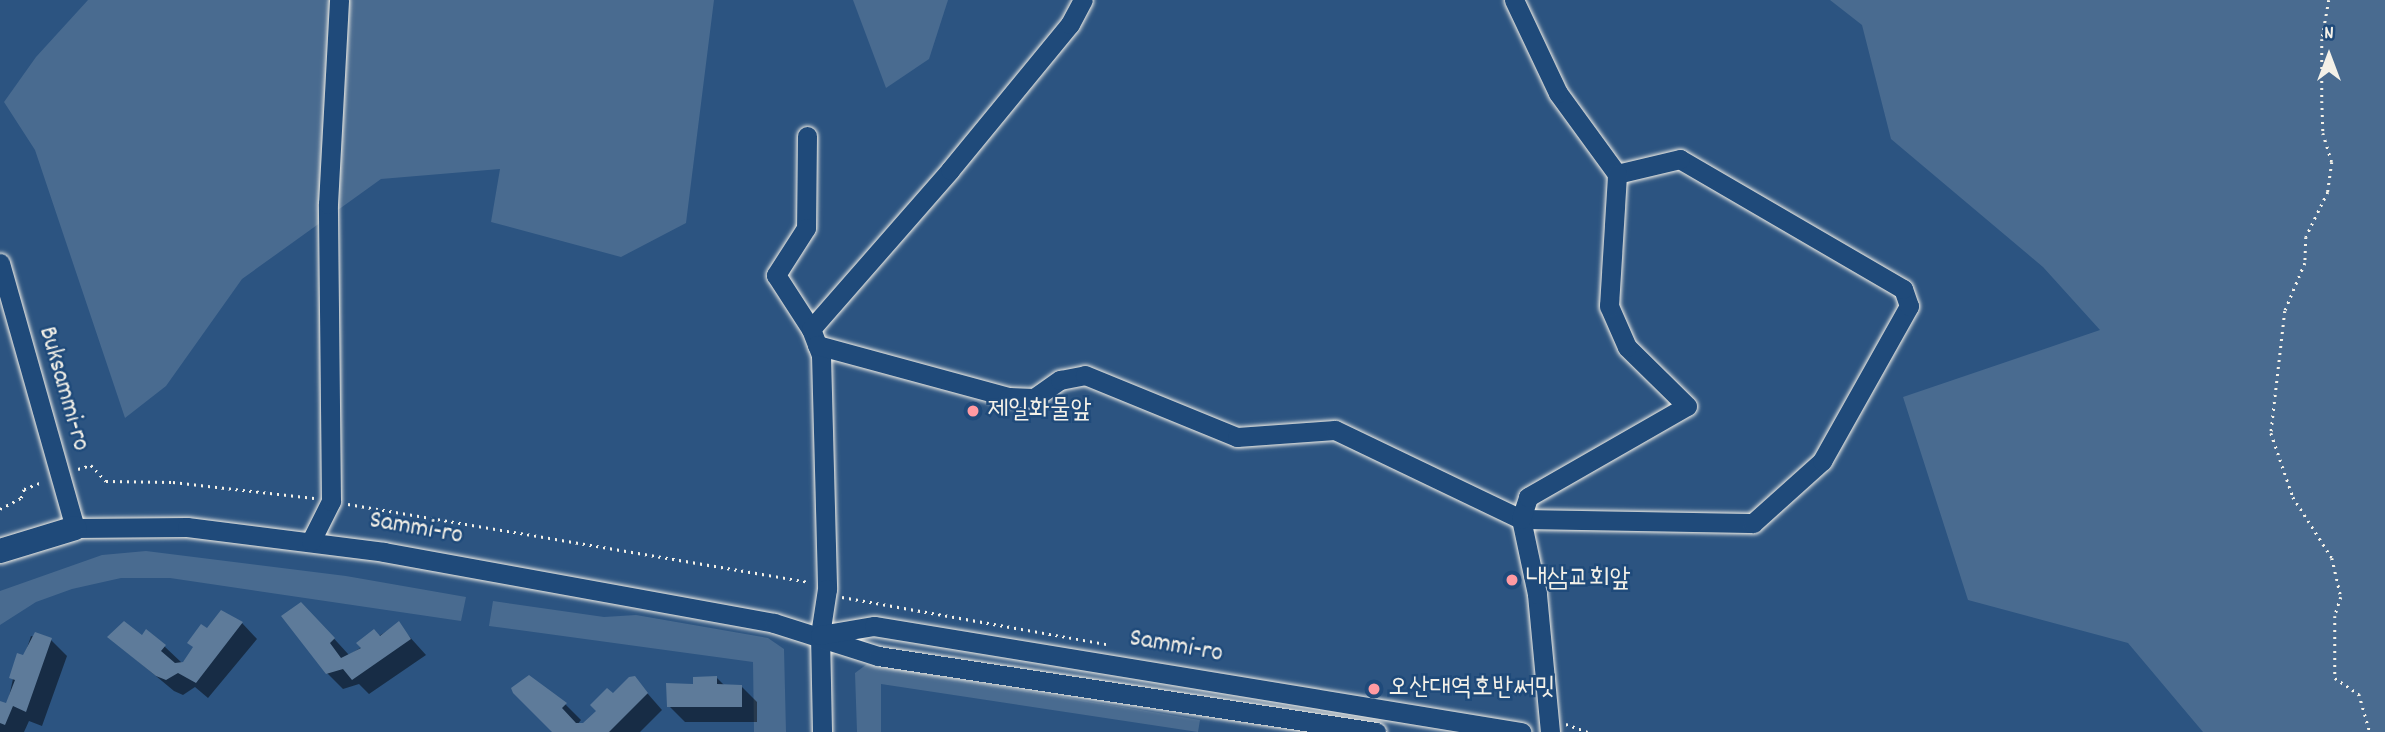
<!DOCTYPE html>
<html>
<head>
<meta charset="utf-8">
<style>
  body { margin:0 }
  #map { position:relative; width:2385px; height:732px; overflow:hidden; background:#2c5481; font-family:Dekko,"Poor Story",sans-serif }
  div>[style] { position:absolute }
  .green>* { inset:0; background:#496b90 }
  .shadow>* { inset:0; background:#0007 }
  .building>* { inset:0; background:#5e7b9a }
  .path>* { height:2.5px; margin-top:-1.25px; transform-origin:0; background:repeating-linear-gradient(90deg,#f4f1e8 0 2px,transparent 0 7px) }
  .roads { filter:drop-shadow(0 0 2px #f4f1e8) drop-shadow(0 0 2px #f4f1e8) }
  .minor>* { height:19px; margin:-9.5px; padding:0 9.5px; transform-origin:9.5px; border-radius:9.5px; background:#1f4a7a }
  .major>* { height:24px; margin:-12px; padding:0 12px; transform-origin:12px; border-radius:12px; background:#1f4a7a }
  .dots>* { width:19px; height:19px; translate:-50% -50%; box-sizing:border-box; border:4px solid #1f4a7a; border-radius:50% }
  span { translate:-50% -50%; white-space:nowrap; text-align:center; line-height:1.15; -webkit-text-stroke:5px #1f4a7a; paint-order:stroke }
  .street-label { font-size:26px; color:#f4f1e8 }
  .poi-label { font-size:26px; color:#f4f1e8 }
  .left { translate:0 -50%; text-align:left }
  .north { position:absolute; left:2294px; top:21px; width:70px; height:70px; -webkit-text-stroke:5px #1f4a7a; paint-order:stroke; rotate:0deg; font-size:19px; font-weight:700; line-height:28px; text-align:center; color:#f4f1e8 }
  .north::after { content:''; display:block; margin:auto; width:24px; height:32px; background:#f4f1e8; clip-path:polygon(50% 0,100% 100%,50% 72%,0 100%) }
</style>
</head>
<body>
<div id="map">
  <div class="green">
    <i style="clip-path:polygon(88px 0,714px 0,686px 223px,621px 257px,491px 222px,500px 169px,381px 179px,242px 279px,166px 386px,125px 418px,35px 150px,4px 102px,36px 57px)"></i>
    <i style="clip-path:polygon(853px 0,948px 0,929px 59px,886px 88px)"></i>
    <i style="clip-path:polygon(1830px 0,2385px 0,2385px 732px,2203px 732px,2128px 643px,1968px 600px,1903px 397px,2100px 330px,2043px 267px,1891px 139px,1862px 25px)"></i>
    <i style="clip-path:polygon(146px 551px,346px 576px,466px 597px,461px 621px,170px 578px,121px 578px,72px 589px,36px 602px,0 625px,0 591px,102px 555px)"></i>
    <i style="clip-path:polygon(493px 601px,604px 617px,636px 615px,768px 638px,784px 649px,786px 732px,754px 732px,753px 662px,489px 626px)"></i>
    <i style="clip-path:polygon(867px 664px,1200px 720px,1198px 732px,881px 684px,881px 732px,857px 732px,855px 673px)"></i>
  </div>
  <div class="shadow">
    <i style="clip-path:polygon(317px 620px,349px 655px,398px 624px,426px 655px,369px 694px,359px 684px,343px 689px,327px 673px)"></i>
    <i style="clip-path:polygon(242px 623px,257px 639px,208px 698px,195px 687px,183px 695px,174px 691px,109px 637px,142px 637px,164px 646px,182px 663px)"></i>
    <i style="clip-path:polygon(31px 636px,51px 640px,67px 656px,42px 726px,29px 721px,24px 732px,0 732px,0 703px,7px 706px,18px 656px,24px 657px)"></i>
    <i style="clip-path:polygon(634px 678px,662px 710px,640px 732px,555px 732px,514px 688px,565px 704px,581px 720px,577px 725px,584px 725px)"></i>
    <i style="clip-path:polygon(717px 678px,725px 686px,741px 686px,757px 702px,757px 722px,685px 722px,669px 706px,695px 686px)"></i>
  </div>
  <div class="building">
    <i style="clip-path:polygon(301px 602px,335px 638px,330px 643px,341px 658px,361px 648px,356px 643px,374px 629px,380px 636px,399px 621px,411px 639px,352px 680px,343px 669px,326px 674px,281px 616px)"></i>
    <i style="clip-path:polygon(221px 610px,243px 622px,196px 683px,178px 673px,166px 680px,156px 676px,107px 637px,124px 621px,142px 635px,146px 629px,166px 645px,161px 651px,175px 663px,183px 662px,193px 647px,187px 643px,201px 624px,207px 628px)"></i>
    <i style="clip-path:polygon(35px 632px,52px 638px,26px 712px,13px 706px,5px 725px,0 723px,0 701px,6px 703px,15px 680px,9px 678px,17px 653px,23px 655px)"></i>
    <i style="clip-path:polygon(529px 675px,567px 703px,562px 708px,576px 723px,583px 723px,596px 711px,590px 705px,607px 688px,613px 693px,629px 677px,635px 676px,648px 693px,609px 732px,552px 732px,513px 693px,511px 688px)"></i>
    <i style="clip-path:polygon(717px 676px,717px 684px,742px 685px,742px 707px,667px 707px,666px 683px,693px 684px,693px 677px)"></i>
  </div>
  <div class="path">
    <i style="left:2329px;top:0;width:40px;rotate:100deg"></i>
    <i style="left:2322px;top:39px;width:62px;rotate:90deg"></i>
    <i style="left:2322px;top:101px;width:32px;rotate:88deg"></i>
    <i style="left:2323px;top:133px;width:30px;rotate:73deg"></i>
    <i style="left:2332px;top:162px;width:30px;rotate:98deg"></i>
    <i style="left:2328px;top:192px;width:50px;rotate:116.1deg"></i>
    <i style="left:2306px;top:237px;width:26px;rotate:92deg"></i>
    <i style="left:2305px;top:263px;width:52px;rotate:112.6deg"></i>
    <i style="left:2285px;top:311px;width:123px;rotate:96.5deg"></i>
    <i style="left:2271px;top:433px;width:68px;rotate:71deg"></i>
    <i style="left:2293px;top:497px;width:72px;rotate:57.4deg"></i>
    <i style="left:2332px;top:558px;width:40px;rotate:77deg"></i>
    <i style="left:2341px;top:597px;width:20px;rotate:108deg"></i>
    <i style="left:2335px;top:616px;width:62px;rotate:90deg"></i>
    <i style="left:2335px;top:678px;width:29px;rotate:34deg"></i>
    <i style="left:2359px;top:694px;width:40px;rotate:74deg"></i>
    <i style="left:78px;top:469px;width:14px;rotate:-17deg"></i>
    <i style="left:91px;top:465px;width:22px;rotate:47deg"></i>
    <i style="left:106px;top:481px;width:67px;rotate:0.9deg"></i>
    <i style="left:173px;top:482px;width:142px;rotate:6.5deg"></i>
    <i style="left:348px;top:504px;width:467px;rotate:9.6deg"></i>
    <i style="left:0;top:509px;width:24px;rotate:-28deg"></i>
    <i style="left:21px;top:498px;width:9px;rotate:-72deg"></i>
    <i style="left:24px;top:489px;width:19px;rotate:-21deg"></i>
    <i style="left:842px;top:597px;width:273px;rotate:10.1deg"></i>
    <i style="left:1566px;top:724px;width:23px;rotate:20deg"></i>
  </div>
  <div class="roads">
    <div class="minor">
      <i style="left:807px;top:136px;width:92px;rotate:90.6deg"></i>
      <i style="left:806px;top:228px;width:56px;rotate:122.6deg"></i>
      <i style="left:776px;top:275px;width:64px;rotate:57.1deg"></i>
      <i style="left:811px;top:329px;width:28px;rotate:69deg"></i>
      <i style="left:821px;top:355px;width:234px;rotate:88.5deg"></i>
      <i style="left:827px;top:589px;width:47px;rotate:98.7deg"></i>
      <i style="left:820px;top:635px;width:97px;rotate:88.8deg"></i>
      <i style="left:0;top:263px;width:275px;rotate:74.2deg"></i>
      <i style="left:75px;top:528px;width:112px;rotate:-0.5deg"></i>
      <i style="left:187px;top:527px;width:199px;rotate:7.2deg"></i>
      <i style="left:384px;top:552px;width:396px;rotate:10.3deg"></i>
      <i style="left:774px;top:623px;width:109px;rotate:17.6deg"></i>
      <i style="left:878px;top:656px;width:504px;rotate:8.68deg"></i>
      <i style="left:811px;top:329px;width:211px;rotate:-48.8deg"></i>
      <i style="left:950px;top:170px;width:189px;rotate:-50.6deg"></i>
      <i style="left:1070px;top:24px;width:27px;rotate:-62deg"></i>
      <i style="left:817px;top:345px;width:199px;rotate:15.2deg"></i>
      <i style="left:1009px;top:397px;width:25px;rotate:2deg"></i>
      <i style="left:1034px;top:398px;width:32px;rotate:-35deg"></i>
      <i style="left:1060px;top:380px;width:25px;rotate:-11deg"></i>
      <i style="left:1085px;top:375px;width:164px;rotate:22.2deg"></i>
      <i style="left:1237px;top:437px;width:98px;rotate:-4.1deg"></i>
      <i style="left:1335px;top:430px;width:206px;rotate:25.6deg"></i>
      <i style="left:1521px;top:519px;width:232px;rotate:1deg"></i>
      <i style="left:1753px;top:523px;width:93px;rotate:-41.9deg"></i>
      <i style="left:1822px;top:461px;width:178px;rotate:-60.7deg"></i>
      <i style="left:1909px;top:306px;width:18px;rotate:-109deg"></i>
      <i style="left:1903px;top:289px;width:258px;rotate:-149.8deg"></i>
      <i style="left:1680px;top:159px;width:65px;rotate:166.6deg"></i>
      <i style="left:1617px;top:174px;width:100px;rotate:-126.1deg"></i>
      <i style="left:1558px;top:93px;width:103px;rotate:-115.3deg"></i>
      <i style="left:311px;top:541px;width:45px;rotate:-63.4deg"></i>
      <i style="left:331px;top:501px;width:297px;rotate:-90.6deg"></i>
      <i style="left:328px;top:204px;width:204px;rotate:-86.9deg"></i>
      <i style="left:820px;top:635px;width:55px;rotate:-9.5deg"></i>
      <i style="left:874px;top:626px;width:656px;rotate:9.3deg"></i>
      <i style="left:1550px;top:732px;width:139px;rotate:-95.4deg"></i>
      <i style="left:1537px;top:594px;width:77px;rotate:-102deg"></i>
      <i style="left:1521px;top:519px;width:23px;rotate:-72deg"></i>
      <i style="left:1528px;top:497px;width:183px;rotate:-29.8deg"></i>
      <i style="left:1687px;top:406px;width:84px;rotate:-135.5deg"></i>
      <i style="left:1627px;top:347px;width:45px;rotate:-113.7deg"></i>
      <i style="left:1609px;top:306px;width:132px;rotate:-86.5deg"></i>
    </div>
    <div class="major">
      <i style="left:0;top:551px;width:78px;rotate:-17deg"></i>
    </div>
  </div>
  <div class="dots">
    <i style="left:973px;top:411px;background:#ff9aa2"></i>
    <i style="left:1512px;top:580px;background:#ff9aa2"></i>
    <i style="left:1374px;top:689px;background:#ff9aa2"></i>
  </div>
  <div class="street-label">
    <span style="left:63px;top:389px;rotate:74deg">Buksammi-ro</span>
    <span style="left:416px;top:529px;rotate:10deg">Sammi-ro</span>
    <span style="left:1176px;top:647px;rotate:10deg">Sammi-ro</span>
  </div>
  <div class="poi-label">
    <span class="left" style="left:987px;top:411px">제일화물앞</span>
    <span class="left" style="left:1526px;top:580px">내삼교회앞</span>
    <span class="left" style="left:1388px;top:689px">오산대역호반써밋</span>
  </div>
  <div class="north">N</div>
</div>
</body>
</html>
